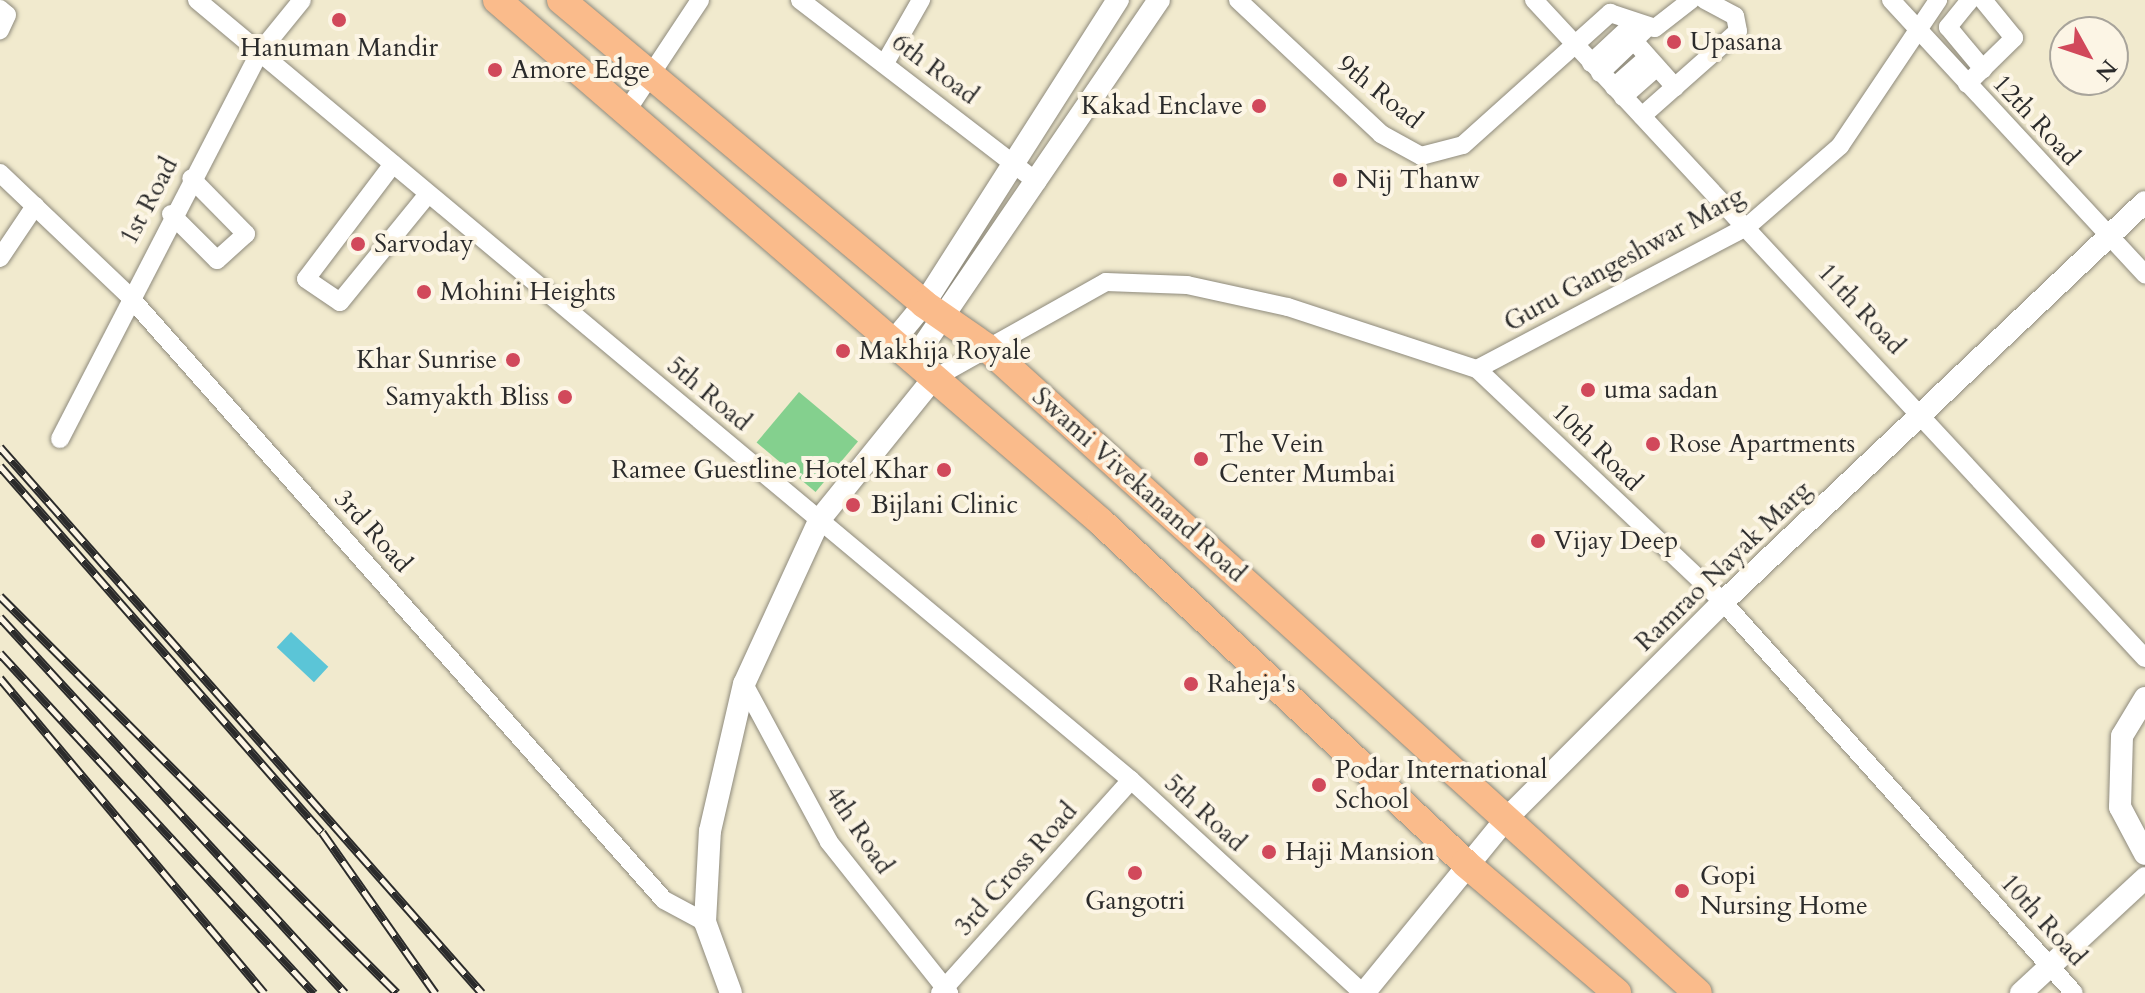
<!DOCTYPE html>
<html>
<head>
<meta charset="utf-8">
<style>
  body { margin:0 }
  #map { position:relative; width:2145px; height:993px; overflow:hidden; background:#f1eace; font-family:Cardo,serif }
  div>[style] { position:absolute }
  .green>* { inset:0; background:#84d08e; transform-origin:0 0 }
  .water>* { inset:0; background:#5bc5d7; transform-origin:0 0 }
  .roads { filter:drop-shadow(0 0 2px #8e8a7c) drop-shadow(0 0 2px #8e8a7c) }
  .minor>* { height:18px; margin:-9px; padding:0 9px; transform-origin:9px; border-radius:9px; background:#fff }
  .tertiary>* { height:22px; margin:-11px; padding:0 11px; transform-origin:11px; border-radius:11px; background:#fff }
  .primary>* { height:28px; margin:-14px; padding:0 14px; transform-origin:14px; border-radius:14px; background:#fabb8b }
  .rail>* { height:9px; margin-top:-4.5px; transform-origin:0; background:repeating-linear-gradient(90deg,#fcf5e5 0 18px,#2b2b2b 0 36px); box-sizing:border-box; border-block:2px solid #2b2b2b }
  .dots>* { width:22px; height:22px; translate:-50% -50%; box-sizing:border-box; border:4px solid #fcf5e5; border-radius:50% }
  span { translate:-50% -50%; white-space:nowrap; text-align:center; line-height:1.15; -webkit-text-stroke:8px #fcf5e5; paint-order:stroke }
  .poi-label { font-size:26px; color:#2b2b2b }
  .left { translate:0 -50%; text-align:left }
  .right { translate:-100% -50%; text-align:right }
  .street-label { font-size:26px; color:#2b2b2b }
  .north { position:absolute; left:2049px; top:16px; width:80px; height:80px; box-sizing:border-box; background:#fcf5e5; border:2px solid #a8a49b; border-radius:50%; rotate:130deg; font-size:22px; font-weight:700; line-height:32px; text-align:center; color:#2b2b2b }
  .north::after { content:''; display:block; margin:auto; width:28px; height:36px; background:#d1495b; clip-path:polygon(50% 0,100% 100%,50% 72%,0 100%) }
</style>
</head>
<body>
<div id="map">
  <div class="green">
    <i style="left:799px;top:392px;width:77px;height:66px;rotate:40deg"></i>
  </div>
  <div class="water">
    <i style="left:291px;top:632px;width:51px;height:21px;rotate:43deg"></i>
  </div>
  <div class="roads">
    <div class="minor">
      <i style="left:197px;top:0;width:1217px;rotate:39.87deg"></i>
      <i style="left:1131px;top:780px;width:315px;rotate:42.6deg"></i>
      <i style="left:800px;top:0;width:299px;rotate:37.5deg"></i>
      <i style="left:1238px;top:0;width:196px;rotate:43.1deg"></i>
      <i style="left:1381px;top:134px;width:46px;rotate:28.8deg"></i>
      <i style="left:1421px;top:156px;width:43px;rotate:-14.7deg"></i>
      <i style="left:1463px;top:145px;width:198px;rotate:-41.9deg"></i>
      <i style="left:1610px;top:13px;width:47px;rotate:18.4deg"></i>
      <i style="left:1655px;top:28px;width:46px;rotate:-37.9deg"></i>
      <i style="left:1534px;top:0;width:898px;rotate:47.12deg"></i>
      <i style="left:1891px;top:0;width:374px;rotate:47.2deg"></i>
      <i style="left:1970px;top:0;width:35px;rotate:129deg"></i>
      <i style="left:1948px;top:27px;width:55px;rotate:50.2deg"></i>
      <i style="left:0;top:9px;width:9px;rotate:41deg"></i>
      <i style="left:7px;top:15px;width:17px;rotate:115deg"></i>
      <i style="left:1634px;top:41px;width:62px;rotate:48.3deg"></i>
      <i style="left:885px;top:63px;width:73px;rotate:-60.3deg"></i>
      <i style="left:1591px;top:63px;width:57px;rotate:-42.9deg"></i>
      <i style="left:1600px;top:73px;width:66px;rotate:-43.8deg"></i>
      <i style="left:1967px;top:84px;width:66px;rotate:-44.4deg"></i>
      <i style="left:2014px;top:38px;width:49px;rotate:-129.2deg"></i>
      <i style="left:1614px;top:87px;width:45px;rotate:-41.4deg"></i>
      <i style="left:1623px;top:97px;width:45px;rotate:-41.4deg"></i>
      <i style="left:626px;top:112px;width:134px;rotate:-56.5deg"></i>
      <i style="left:1642px;top:116px;width:128px;rotate:-41.5deg"></i>
      <i style="left:1738px;top:31px;width:15px;rotate:-101deg"></i>
      <i style="left:1735px;top:16px;width:34px;rotate:-152deg"></i>
      <i style="left:393px;top:164px;width:144px;rotate:127.1deg"></i>
      <i style="left:306px;top:279px;width:41px;rotate:34.1deg"></i>
      <i style="left:340px;top:302px;width:139px;rotate:-50.8deg"></i>
      <i style="left:0;top:173px;width:177px;rotate:43.6deg"></i>
      <i style="left:128px;top:295px;width:808px;rotate:48.46deg"></i>
      <i style="left:664px;top:900px;width:47px;rotate:28.2deg"></i>
      <i style="left:171px;top:214px;width:65px;rotate:45deg"></i>
      <i style="left:217px;top:260px;width:39px;rotate:-42deg"></i>
      <i style="left:246px;top:234px;width:78px;rotate:-134.5deg"></i>
      <i style="left:0;top:258px;width:63px;rotate:-56.1deg"></i>
      <i style="left:1477px;top:369px;width:306px;rotate:-27.8deg"></i>
      <i style="left:1748px;top:226px;width:122px;rotate:-41deg"></i>
      <i style="left:1840px;top:146px;width:176px;rotate:-56.1deg"></i>
      <i style="left:933px;top:379px;width:198px;rotate:-29.3deg"></i>
      <i style="left:1106px;top:282px;width:81px;rotate:2.1deg"></i>
      <i style="left:1187px;top:285px;width:103px;rotate:12.3deg"></i>
      <i style="left:1288px;top:307px;width:199px;rotate:18.2deg"></i>
      <i style="left:1477px;top:369px;width:339px;rotate:43.4deg"></i>
      <i style="left:1723px;top:602px;width:525px;rotate:48.09deg"></i>
      <i style="left:60px;top:439px;width:434px;rotate:-62.7deg"></i>
      <i style="left:259px;top:53px;width:68px;rotate:-50.9deg"></i>
      <i style="left:744px;top:684px;width:179px;rotate:61.7deg"></i>
      <i style="left:829px;top:842px;width:193px;rotate:51.5deg"></i>
      <i style="left:940px;top:993px;width:286px;rotate:-48.1deg"></i>
    </div>
    <div class="tertiary">
      <i style="left:891px;top:344px;width:52px;rotate:-50.5deg"></i>
      <i style="left:924px;top:304px;width:361px;rotate:-57.5deg"></i>
      <i style="left:912px;top:362px;width:438px;rotate:-55.7deg"></i>
      <i style="left:2145px;top:698px;width:44px;rotate:121.2deg"></i>
      <i style="left:2122px;top:736px;width:71px;rotate:91.6deg"></i>
      <i style="left:2120px;top:807px;width:53px;rotate:62deg"></i>
      <i style="left:731px;top:993px;width:76px;rotate:-110.1deg"></i>
      <i style="left:705px;top:922px;width:91px;rotate:-86.9deg"></i>
      <i style="left:710px;top:831px;width:151px;rotate:-77deg"></i>
      <i style="left:744px;top:684px;width:182px;rotate:-65.3deg"></i>
      <i style="left:820px;top:519px;width:180px;rotate:-51.1deg"></i>
      <i style="left:1364px;top:993px;width:225px;rotate:-50.8deg"></i>
      <i style="left:1506px;top:819px;width:307px;rotate:-45deg"></i>
      <i style="left:1723px;top:602px;width:581px;rotate:-43.47deg"></i>
      <i style="left:2021px;top:993px;width:169px;rotate:-42.8deg"></i>
    </div>
    <div class="primary">
      <i style="left:497px;top:0;width:798px;rotate:40.83deg"></i>
      <i style="left:1101px;top:522px;width:499px;rotate:43.1deg"></i>
      <i style="left:1465px;top:863px;width:200px;rotate:40.5deg"></i>
      <i style="left:561px;top:0;width:473px;rotate:39.9deg"></i>
      <i style="left:924px;top:304px;width:75px;rotate:34.7deg"></i>
      <i style="left:986px;top:347px;width:961px;rotate:42.22deg"></i>
    </div>
  </div>
  <div class="rail">
    <i style="left:0;top:447px;width:728px;rotate:48.56deg"></i>
    <i style="left:0;top:466px;width:487px;rotate:48.7deg"></i>
    <i style="left:322px;top:832px;width:197px;rotate:54.9deg"></i>
    <i style="left:0;top:596px;width:561px;rotate:45deg"></i>
    <i style="left:0;top:617px;width:510px;rotate:47.46deg"></i>
    <i style="left:0;top:653px;width:463px;rotate:47.3deg"></i>
    <i style="left:0;top:678px;width:411px;rotate:50deg"></i>
  </div>
  <div class="dots">
    <i style="left:339px;top:20px;background:#d1495b"></i>
    <i style="left:1674px;top:42px;background:#d1495b"></i>
    <i style="left:495px;top:70px;background:#d1495b"></i>
    <i style="left:1259px;top:106px;background:#d1495b"></i>
    <i style="left:1340px;top:180px;background:#d1495b"></i>
    <i style="left:358px;top:244px;background:#d1495b"></i>
    <i style="left:424px;top:292px;background:#d1495b"></i>
    <i style="left:843px;top:351px;background:#d1495b"></i>
    <i style="left:513px;top:360px;background:#d1495b"></i>
    <i style="left:1588px;top:390px;background:#d1495b"></i>
    <i style="left:565px;top:397px;background:#d1495b"></i>
    <i style="left:1653px;top:444px;background:#d1495b"></i>
    <i style="left:1201px;top:459px;background:#d1495b"></i>
    <i style="left:944px;top:470px;background:#d1495b"></i>
    <i style="left:853px;top:505px;background:#d1495b"></i>
    <i style="left:1538px;top:541px;background:#d1495b"></i>
    <i style="left:1191px;top:684px;background:#d1495b"></i>
    <i style="left:1319px;top:785px;background:#d1495b"></i>
    <i style="left:1269px;top:852px;background:#d1495b"></i>
    <i style="left:1135px;top:873px;background:#d1495b"></i>
    <i style="left:1682px;top:891px;background:#d1495b"></i>
  </div>
  <div class="poi-label">
    <span class="left" style="left:1690px;top:42px">Upasana</span>
    <span style="left:339px;top:48px">Hanuman Mandir</span>
    <span class="left" style="left:511px;top:70px">Amore Edge</span>
    <span class="right" style="left:1243px;top:106px">Kakad Enclave</span>
    <span class="left" style="left:1356px;top:180px">Nij Thanw</span>
    <span class="left" style="left:374px;top:244px">Sarvoday</span>
    <span class="left" style="left:440px;top:292px">Mohini Heights</span>
    <span class="left" style="left:859px;top:351px">Makhija Royale</span>
    <span class="right" style="left:497px;top:360px">Khar Sunrise</span>
    <span class="left" style="left:1604px;top:390px">uma sadan</span>
    <span class="right" style="left:549px;top:397px">Samyakth Bliss</span>
    <span class="left" style="left:1219px;top:459px">The Vein<br>Center Mumbai</span>
    <span class="left" style="left:1669px;top:444px">Rose Apartments</span>
    <span class="right" style="left:928px;top:470px">Ramee Guestline Hotel Khar</span>
    <span class="left" style="left:871px;top:505px">Bijlani Clinic</span>
    <span class="left" style="left:1554px;top:541px">Vijay Deep</span>
    <span class="left" style="left:1207px;top:684px">Raheja's</span>
    <span class="left" style="left:1335px;top:785px">Podar International<br>School</span>
    <span class="left" style="left:1285px;top:852px">Haji Mansion</span>
    <span class="left" style="left:1700px;top:891px">Gopi<br>Nursing Home</span>
    <span style="left:1135px;top:901px">Gangotri</span>
  </div>
  <div class="street-label">
    <span style="left:935px;top:69px;rotate:37deg">6th Road</span>
    <span style="left:1380px;top:92px;rotate:39deg">9th Road</span>
    <span style="left:2036px;top:120px;rotate:47deg">12th Road</span>
    <span style="left:149px;top:201px;rotate:-62deg">1st Road</span>
    <span style="left:1624px;top:259px;rotate:-29deg">Guru Gangeshwar Marg</span>
    <span style="left:1861px;top:309px;rotate:47deg">11th Road</span>
    <span style="left:709px;top:394px;rotate:40deg">5th Road</span>
    <span style="left:1597px;top:447px;rotate:44deg">10th Road</span>
    <span style="left:1139px;top:485px;rotate:42deg">Swami Vivekanand Road</span>
    <span style="left:373px;top:531px;rotate:48deg">3rd Road</span>
    <span style="left:1723px;top:566px;rotate:-44deg">Ramrao Nayak Marg</span>
    <span style="left:1205px;top:813px;rotate:43deg">5th Road</span>
    <span style="left:859px;top:830px;rotate:56deg">4th Road</span>
    <span style="left:1016px;top:869px;rotate:-48deg">3rd Cross Road</span>
    <span style="left:2043px;top:920px;rotate:48deg">10th Road</span>
  </div>
  <div class="north">N</div>
</div>
</body>
</html>
